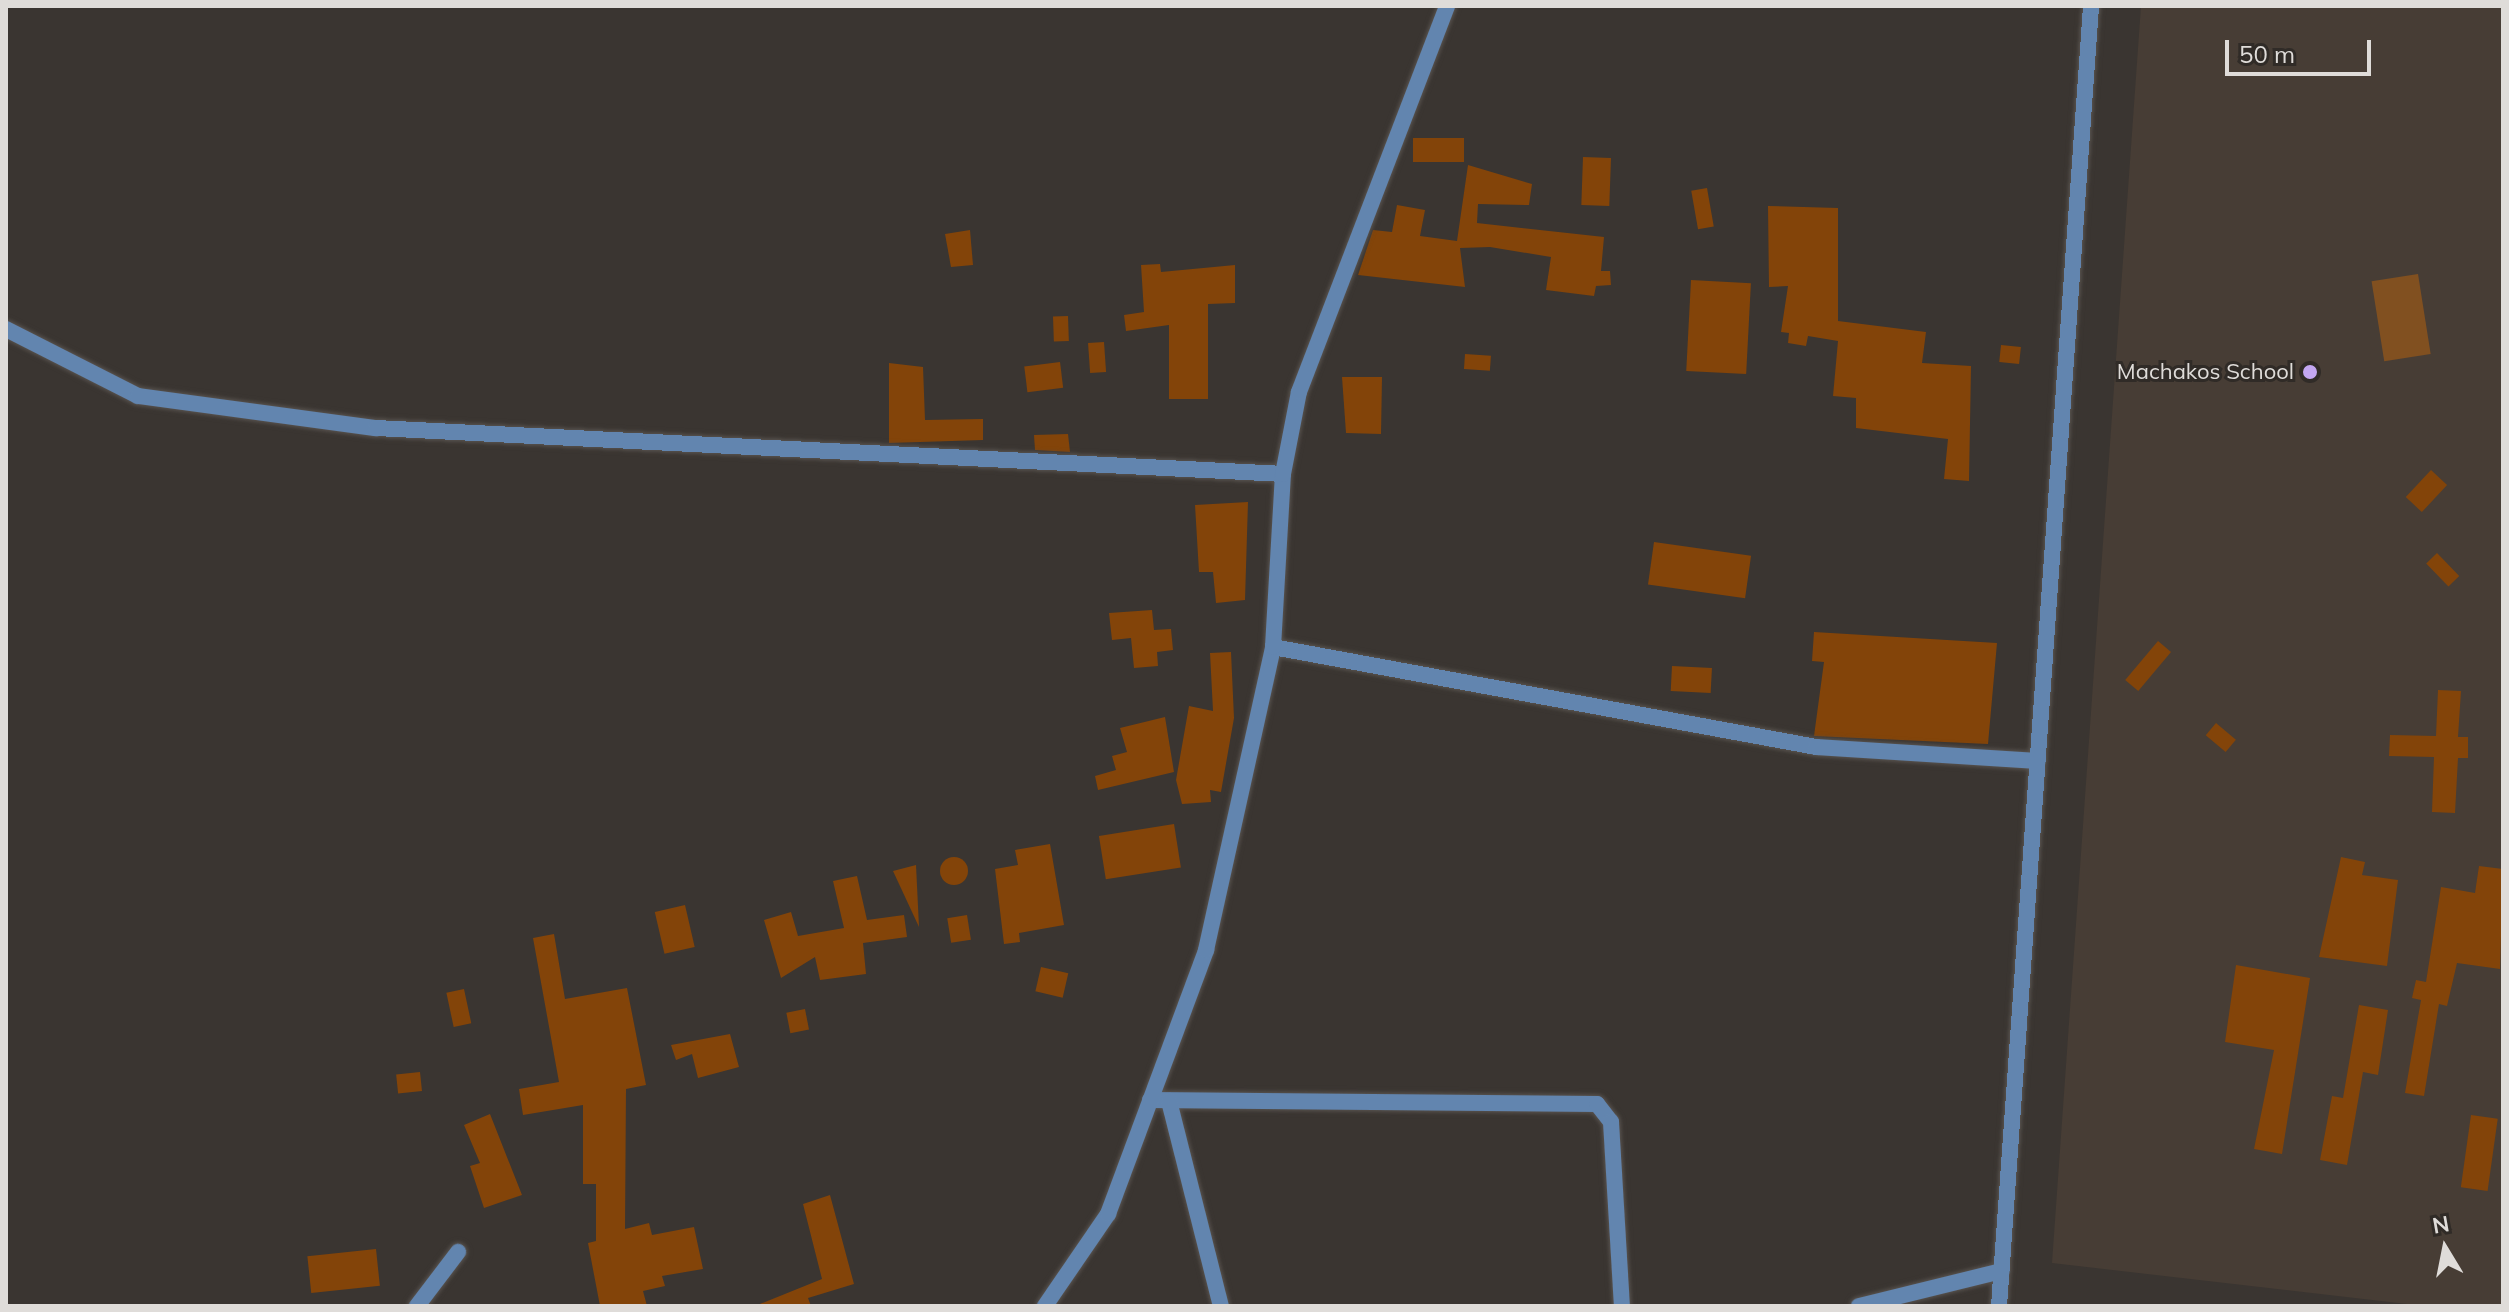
<!DOCTYPE html>
<html>
<head>
<meta charset="utf-8">
<style>
  body { margin:0 }
  #map { position:relative; width:2509px; height:1312px; overflow:hidden; background:#3a3531; font-family:Mulish,sans-serif }
  div>[style] { position:absolute }
  .built>* { inset:0; background:#473d35 }
  .green>* { inset:0; background:#815020; transform-origin:0 0 }
  .building>* { inset:0; background:#834409; transform-origin:0 0 }
  .round { border-radius:50% }
  .roads { filter:drop-shadow(0 0 2px #58534f) drop-shadow(0 0 2px #58534f) }
  .minor>* { height:16px; margin:-8px; padding:0 8px; transform-origin:8px; border-radius:8px; background:#6285af }
  .dots>* { width:22px; height:22px; translate:-50% -50%; box-sizing:border-box; border:4px solid #302b27; border-radius:50% }
  span { translate:-50% -50%; white-space:nowrap; text-align:center; line-height:1.15; -webkit-text-stroke:6px #302b27; paint-order:stroke }
  .poi-label { font-size:22px; color:#dfdcd9 }
  .right { translate:-100% -50%; text-align:right }
  .frame { position:absolute; inset:0; border:8px solid #dfdcd9; pointer-events:none }
  .north { position:absolute; left:2405px; top:1208px; width:80px; height:80px; -webkit-text-stroke:6px #302b27; paint-order:stroke; rotate:350deg; font-size:22px; font-weight:700; line-height:32px; text-align:center; color:#dfdcd9 }
  .north::after { content:''; display:block; margin:auto; width:28px; height:36px; background:#dfdcd9; clip-path:polygon(50% 0,100% 100%,50% 72%,0 100%) }
  .scale { position:absolute; left:2225px; top:40px; width:146px; height:36px; box-sizing:border-box; border:4px solid #dfdcd9; border-top:0; padding-left:10px; font-size:24px; line-height:28px; white-space:nowrap; color:#dfdcd9; -webkit-text-stroke:6px #302b27; paint-order:stroke }
</style>
</head>
<body>
<div id="map">
  <div class="built">
    <i style="clip-path:polygon(2141px 6px,2503px 6px,2503px 1306px,2424px 1306px,2052px 1263px)"></i>
  </div>
  <div class="green">
    <i style="left:2418px;top:274px;width:81px;height:47px;rotate:81deg"></i>
  </div>
  <div class="building">
    <i style="left:1413px;top:138px;width:51px;height:24px"></i>
    <i style="left:1583px;top:157px;width:28px;height:48px;rotate:2deg"></i>
    <i style="clip-path:polygon(1468px 165px,1532px 184px,1529px 205px,1478px 204px,1477px 223px,1604px 237px,1601px 271px,1610px 271px,1611px 285px,1596px 286px,1594px 296px,1546px 290px,1551px 257px,1490px 247px,1460px 248px,1465px 287px,1358px 275px,1373px 230px,1392px 232px,1397px 205px,1425px 210px,1420px 236px,1457px 241px)"></i>
    <i style="left:1707px;top:188px;width:39px;height:16px;rotate:80deg"></i>
    <i style="clip-path:polygon(1768px 206px,1838px 208px,1838px 321px,1926px 332px,1922px 363px,1971px 366px,1969px 481px,1944px 479px,1948px 439px,1856px 428px,1856px 398px,1833px 396px,1838px 341px,1808px 336px,1806px 346px,1788px 343px,1789px 333px,1781px 332px,1788px 286px,1769px 287px)"></i>
    <i style="clip-path:polygon(970px 230px,973px 265px,951px 267px,945px 234px)"></i>
    <i style="clip-path:polygon(1160px 264px,1161px 272px,1235px 265px,1235px 303px,1208px 304px,1208px 399px,1169px 399px,1169px 325px,1126px 331px,1124px 315px,1144px 312px,1141px 265px)"></i>
    <i style="left:1691px;top:280px;width:60px;height:91px;rotate:3deg"></i>
    <i style="left:1068px;top:316px;width:25px;height:15px;rotate:88deg"></i>
    <i style="left:1104px;top:342px;width:30px;height:16px;rotate:86deg"></i>
    <i style="left:2001px;top:345px;width:20px;height:17px;rotate:6deg"></i>
    <i style="left:1465px;top:354px;width:26px;height:15px;rotate:4deg"></i>
    <i style="left:1060px;top:362px;width:26px;height:36px;rotate:83deg"></i>
    <i style="clip-path:polygon(889px 363px,923px 367px,925px 420px,983px 419px,983px 440px,889px 443px)"></i>
    <i style="clip-path:polygon(1342px 377px,1382px 377px,1381px 434px,1346px 433px)"></i>
    <i style="clip-path:polygon(1068px 434px,1070px 452px,1035px 450px,1034px 435px)"></i>
    <i style="left:2431px;top:470px;width:22px;height:37px;rotate:43deg"></i>
    <i style="clip-path:polygon(1248px 502px,1245px 600px,1216px 603px,1213px 572px,1199px 572px,1195px 505px)"></i>
    <i style="left:1654px;top:542px;width:98px;height:43px;rotate:8deg"></i>
    <i style="left:2437px;top:553px;width:32px;height:15px;rotate:46deg"></i>
    <i style="clip-path:polygon(1152px 610px,1154px 630px,1171px 629px,1173px 650px,1157px 652px,1158px 666px,1134px 668px,1131px 638px,1112px 640px,1109px 613px)"></i>
    <i style="clip-path:polygon(1814px 632px,1997px 643px,1988px 744px,1814px 736px,1824px 662px,1812px 661px)"></i>
    <i style="left:2158px;top:641px;width:17px;height:51px;rotate:40deg"></i>
    <i style="clip-path:polygon(1231px 652px,1234px 718px,1221px 792px,1210px 790px,1211px 802px,1182px 804px,1176px 780px,1189px 706px,1213px 711px,1210px 653px)"></i>
    <i style="left:1672px;top:666px;width:40px;height:25px;rotate:3deg"></i>
    <i style="clip-path:polygon(2438px 690px,2461px 691px,2458px 737px,2468px 737px,2468px 758px,2458px 758px,2455px 813px,2432px 812px,2434px 757px,2389px 756px,2390px 735px,2436px 736px)"></i>
    <i style="clip-path:polygon(1165px 717px,1174px 772px,1098px 790px,1095px 776px,1116px 770px,1112px 756px,1127px 752px,1120px 728px)"></i>
    <i style="left:2216px;top:723px;width:26px;height:16px;rotate:40deg"></i>
    <i style="left:1174px;top:824px;width:44px;height:76px;rotate:81deg"></i>
    <i style="clip-path:polygon(1050px 844px,1064px 925px,1019px 933px,1020px 942px,1004px 944px,995px 869px,1018px 865px,1015px 850px)"></i>
    <i style="clip-path:polygon(2341px 857px,2365px 862px,2362px 875px,2398px 880px,2387px 966px,2319px 957px)"></i>
    <i class="round" style="left:940px;top:857px;width:28px;height:28px"></i>
    <i style="clip-path:polygon(916px 865px,919px 927px,893px 871px)"></i>
    <i style="clip-path:polygon(2479px 866px,2503px 869px,2500px 969px,2457px 963px,2447px 1006px,2439px 1004px,2424px 1096px,2405px 1093px,2421px 1000px,2412px 998px,2416px 980px,2426px 982px,2441px 887px,2475px 893px)"></i>
    <i style="clip-path:polygon(857px 876px,867px 920px,904px 915px,907px 937px,863px 943px,866px 974px,820px 980px,815px 957px,781px 978px,764px 920px,791px 912px,798px 936px,844px 928px,833px 881px)"></i>
    <i style="left:685px;top:905px;width:43px;height:31px;rotate:77deg"></i>
    <i style="left:967px;top:915px;width:25px;height:20px;rotate:81deg"></i>
    <i style="clip-path:polygon(554px 934px,565px 999px,627px 988px,646px 1085px,626px 1089px,625px 1229px,649px 1223px,652px 1235px,694px 1227px,703px 1269px,662px 1276px,665px 1286px,643px 1291px,647px 1306px,600px 1306px,588px 1243px,596px 1241px,596px 1184px,583px 1184px,583px 1105px,523px 1115px,519px 1089px,559px 1082px,533px 938px)"></i>
    <i style="clip-path:polygon(2236px 965px,2310px 978px,2282px 1154px,2254px 1149px,2274px 1050px,2225px 1042px)"></i>
    <i style="left:1041px;top:967px;width:28px;height:25px;rotate:13deg"></i>
    <i style="left:464px;top:989px;width:35px;height:18px;rotate:78deg"></i>
    <i style="clip-path:polygon(2359px 1005px,2388px 1010px,2378px 1075px,2363px 1072px,2347px 1165px,2320px 1160px,2332px 1096px,2343px 1098px)"></i>
    <i style="left:805px;top:1009px;width:21px;height:19px;rotate:79deg"></i>
    <i style="clip-path:polygon(730px 1034px,739px 1067px,698px 1078px,692px 1054px,676px 1060px,671px 1045px)"></i>
    <i style="left:420px;top:1072px;width:19px;height:24px;rotate:84deg"></i>
    <i style="clip-path:polygon(490px 1114px,522px 1195px,484px 1208px,470px 1166px,480px 1163px,464px 1125px)"></i>
    <i style="left:2471px;top:1115px;width:27px;height:73px;rotate:8deg"></i>
    <i style="clip-path:polygon(830px 1195px,854px 1284px,808px 1298px,811px 1306px,755px 1306px,822px 1279px,803px 1204px)"></i>
    <i style="left:376px;top:1249px;width:37px;height:69px;rotate:84deg"></i>
  </div>
  <div class="roads">
    <div class="minor">
      <i style="left:6px;top:329px;width:148px;rotate:26.9deg"></i>
      <i style="left:138px;top:396px;width:240px;rotate:7.7deg"></i>
      <i style="left:376px;top:428px;width:908px;rotate:2.9deg"></i>
      <i style="left:1273px;top:647px;width:552px;rotate:10.43deg"></i>
      <i style="left:1816px;top:747px;width:222px;rotate:3.6deg"></i>
      <i style="left:1150px;top:1100px;width:447px;rotate:0.5deg"></i>
      <i style="left:1597px;top:1104px;width:23px;rotate:52deg"></i>
      <i style="left:1611px;top:1122px;width:184px;rotate:86.6deg"></i>
      <i style="left:1169px;top:1101px;width:211px;rotate:75.8deg"></i>
      <i style="left:417px;top:1306px;width:68px;rotate:-52.8deg"></i>
      <i style="left:1045px;top:1306px;width:112px;rotate:-55.6deg"></i>
      <i style="left:1108px;top:1214px;width:282px;rotate:-69.6deg"></i>
      <i style="left:1206px;top:950px;width:310px;rotate:-77.5deg"></i>
      <i style="left:1273px;top:647px;width:173px;rotate:-86.7deg"></i>
      <i style="left:1283px;top:474px;width:84px;rotate:-79deg"></i>
      <i style="left:1299px;top:392px;width:413px;rotate:-69deg"></i>
      <i style="left:1859px;top:1306px;width:147px;rotate:-13.8deg"></i>
      <i style="left:1999px;top:1306px;width:1303px;rotate:-85.95deg"></i>
    </div>
  </div>
  <div class="dots">
    <i style="left:2310px;top:372px;background:#c3a7f2"></i>
  </div>
  <div class="poi-label">
    <span class="right" style="left:2294px;top:372px">Machakos School</span>
  </div>
  <div class="frame"></div>
  <div class="north">N</div>
  <div class="scale">50 m</div>
</div>
</body>
</html>
